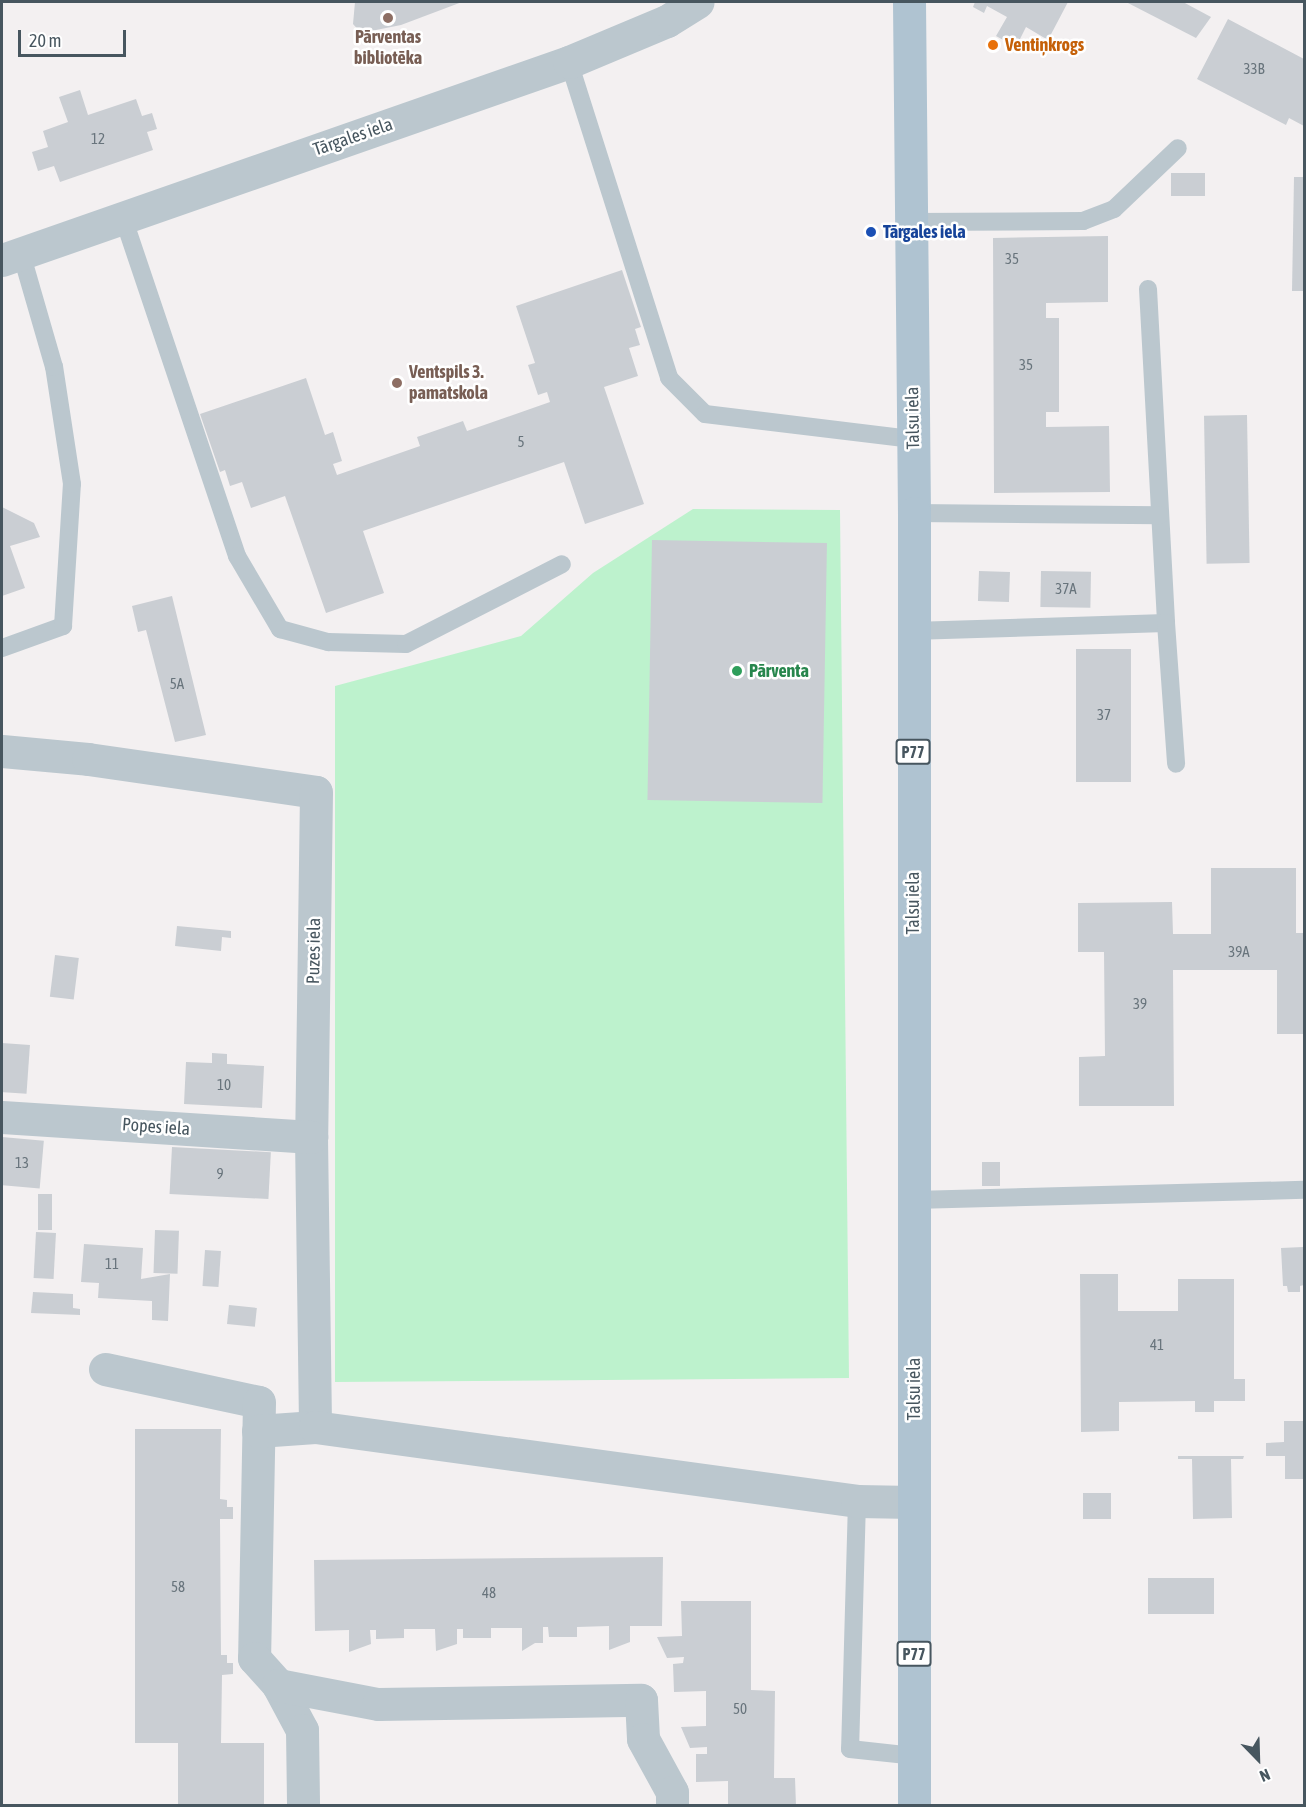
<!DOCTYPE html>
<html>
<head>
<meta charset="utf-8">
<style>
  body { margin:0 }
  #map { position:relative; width:1306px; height:1807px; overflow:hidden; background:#f3f0f1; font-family:"Asap Condensed",sans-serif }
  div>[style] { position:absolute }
  .green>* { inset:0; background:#bdf2cd }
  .building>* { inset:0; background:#caced3; transform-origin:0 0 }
  .service>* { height:18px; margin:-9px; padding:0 9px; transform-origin:9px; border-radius:9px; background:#bbc7ce }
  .minor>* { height:33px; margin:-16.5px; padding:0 16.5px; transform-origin:16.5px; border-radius:16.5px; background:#bbc7ce }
  .tertiary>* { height:33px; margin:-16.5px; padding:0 16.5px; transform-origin:16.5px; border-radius:16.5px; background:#bbc7ce }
  .primary>* { height:33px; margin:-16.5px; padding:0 16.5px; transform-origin:16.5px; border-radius:16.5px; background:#afc3d1 }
  .dots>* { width:16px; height:16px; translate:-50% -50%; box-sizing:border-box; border:3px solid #fff; border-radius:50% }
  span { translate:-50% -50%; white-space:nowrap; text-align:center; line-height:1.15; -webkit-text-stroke:5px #fff; paint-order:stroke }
  .number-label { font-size:15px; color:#68747c }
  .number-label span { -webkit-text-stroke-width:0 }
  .shield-label span { padding:2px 4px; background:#fff; border:2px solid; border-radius:4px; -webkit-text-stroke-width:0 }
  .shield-label { font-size:16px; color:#47565f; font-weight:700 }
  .education-label { font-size:18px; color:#785e54; font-weight:700 }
  .left { translate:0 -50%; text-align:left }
  .food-label { font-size:18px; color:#c56008; font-weight:700 }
  .street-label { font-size:18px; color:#47565f }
  .transit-label { font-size:18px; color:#164399; font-weight:700 }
  .leisure-label { font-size:18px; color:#27864d; font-weight:700 }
  .frame { position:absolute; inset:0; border:3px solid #47565f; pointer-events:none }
  .north { position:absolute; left:1228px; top:1729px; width:60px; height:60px; -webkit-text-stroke:4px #fff; paint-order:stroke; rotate:157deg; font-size:16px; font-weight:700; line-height:24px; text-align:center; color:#47565f }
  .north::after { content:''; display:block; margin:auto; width:21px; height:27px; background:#47565f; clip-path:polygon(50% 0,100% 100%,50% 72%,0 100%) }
  .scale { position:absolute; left:18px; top:30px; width:108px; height:27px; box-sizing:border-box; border:3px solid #47565f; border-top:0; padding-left:8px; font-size:18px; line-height:21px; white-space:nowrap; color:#47565f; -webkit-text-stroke:4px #fff; paint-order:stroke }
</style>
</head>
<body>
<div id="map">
  <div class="green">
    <i style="clip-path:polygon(693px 509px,840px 510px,849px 1378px,335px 1382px,335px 686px,521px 636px,593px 573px)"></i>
  </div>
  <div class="building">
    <i style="clip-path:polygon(355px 2px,462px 2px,401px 25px,361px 33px,353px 24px)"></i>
    <i style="clip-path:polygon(975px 2px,1068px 2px,1048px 40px,1026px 27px,1016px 47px,996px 36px,1007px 17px,987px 6px,984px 13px,973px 7px)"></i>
    <i style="clip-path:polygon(1126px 2px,1183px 2px,1211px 17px,1196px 38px)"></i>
    <i style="clip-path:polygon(1228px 19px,1304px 59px,1304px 126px,1289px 118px,1286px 125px,1197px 79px)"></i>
    <i style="clip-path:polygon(80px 90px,88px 115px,136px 99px,142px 116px,152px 113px,157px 129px,147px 132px,153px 150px,60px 182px,54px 166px,38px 171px,32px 152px,48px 147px,43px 131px,68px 122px,59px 97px)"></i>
    <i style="left:1205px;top:173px;width:23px;height:34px;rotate:90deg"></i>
    <i style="clip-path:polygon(1294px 177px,1304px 177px,1304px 291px,1292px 291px)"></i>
    <i style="clip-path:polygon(1108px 236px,1108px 302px,1046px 303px,1046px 318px,1059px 318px,1059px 412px,1046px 412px,1046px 427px,1109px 426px,1110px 492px,994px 493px,993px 238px)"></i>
    <i style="clip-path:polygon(622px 270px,641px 327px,635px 329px,640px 345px,629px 348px,638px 376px,604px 387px,644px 504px,585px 524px,564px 462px,363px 531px,384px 593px,326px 613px,285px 496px,251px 508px,242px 482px,230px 486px,225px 470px,220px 472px,200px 414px,306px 378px,325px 435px,333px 432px,342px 461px,333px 464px,337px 475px,420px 446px,417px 437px,463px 421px,467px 431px,550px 402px,547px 392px,538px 395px,528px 365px,535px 363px,516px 306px)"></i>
    <i style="left:1247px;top:415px;width:148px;height:43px;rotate:89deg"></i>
    <i style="clip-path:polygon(2px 507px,34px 523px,40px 537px,10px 546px,25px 588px,2px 596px)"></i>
    <i style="left:652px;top:540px;width:175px;height:260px;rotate:1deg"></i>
    <i style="left:979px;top:571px;width:31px;height:30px;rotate:2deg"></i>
    <i style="left:1041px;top:571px;width:50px;height:36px;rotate:1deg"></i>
    <i style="clip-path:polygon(172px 596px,206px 735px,175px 742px,146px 630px,138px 632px,132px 606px)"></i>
    <i style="left:1076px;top:649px;width:55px;height:133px"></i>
    <i style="clip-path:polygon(1211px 868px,1296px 868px,1296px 933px,1304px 933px,1304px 1034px,1277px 1034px,1277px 970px,1173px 970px,1174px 1106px,1079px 1106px,1079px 1057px,1105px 1056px,1104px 952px,1078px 952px,1078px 903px,1172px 902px,1173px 934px,1211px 934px)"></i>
    <i style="clip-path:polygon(177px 926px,231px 931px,231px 938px,222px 937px,221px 951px,175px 946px)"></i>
    <i style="left:55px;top:955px;width:24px;height:42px;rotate:7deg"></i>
    <i style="left:2px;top:1043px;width:28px;height:49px;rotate:4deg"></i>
    <i style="clip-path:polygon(212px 1053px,227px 1054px,227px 1064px,264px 1066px,262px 1108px,184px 1104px,186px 1062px,212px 1063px)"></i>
    <i style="left:2px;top:1137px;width:42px;height:48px;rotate:5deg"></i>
    <i style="left:172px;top:1147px;width:99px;height:47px;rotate:3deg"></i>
    <i style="left:982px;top:1162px;width:18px;height:24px"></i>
    <i style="left:38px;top:1194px;width:14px;height:36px"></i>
    <i style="left:155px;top:1230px;width:24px;height:43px;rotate:2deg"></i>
    <i style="left:36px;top:1232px;width:20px;height:46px;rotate:3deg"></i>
    <i style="clip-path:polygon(84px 1244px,143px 1248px,141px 1279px,170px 1274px,168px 1321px,152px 1320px,152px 1301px,98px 1298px,99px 1283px,81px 1282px)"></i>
    <i style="clip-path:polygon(1303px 1247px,1304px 1285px,1300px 1286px,1300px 1292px,1288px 1292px,1287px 1286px,1283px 1286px,1281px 1248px)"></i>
    <i style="left:205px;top:1250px;width:16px;height:36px;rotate:4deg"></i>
    <i style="clip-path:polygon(1080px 1274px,1118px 1274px,1118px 1311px,1178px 1311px,1178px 1279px,1234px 1279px,1234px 1379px,1245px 1379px,1245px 1401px,1214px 1401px,1214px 1412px,1195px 1412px,1195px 1401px,1119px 1402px,1119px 1431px,1081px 1432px)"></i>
    <i style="clip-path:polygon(33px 1292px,73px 1294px,73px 1308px,80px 1309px,80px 1315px,31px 1313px)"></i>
    <i style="left:229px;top:1305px;width:28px;height:19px;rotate:6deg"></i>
    <i style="clip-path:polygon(1284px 1421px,1304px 1421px,1304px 1479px,1285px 1479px,1285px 1456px,1266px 1456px,1266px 1443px,1284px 1442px)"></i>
    <i style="clip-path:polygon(135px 1429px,221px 1429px,220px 1499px,227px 1500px,227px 1507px,233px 1507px,233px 1519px,220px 1519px,221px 1655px,227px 1655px,227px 1663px,233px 1663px,233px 1674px,222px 1675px,221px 1743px,264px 1743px,264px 1806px,178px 1806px,178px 1743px,135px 1743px)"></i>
    <i style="clip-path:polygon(1178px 1456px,1244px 1456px,1243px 1459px,1231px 1459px,1232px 1518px,1193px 1519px,1192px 1459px,1178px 1459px)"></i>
    <i style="left:1083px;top:1493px;width:28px;height:26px"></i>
    <i style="clip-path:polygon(663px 1557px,662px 1626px,630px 1626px,630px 1642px,609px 1650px,609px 1626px,577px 1627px,577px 1637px,549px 1637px,548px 1627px,543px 1627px,543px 1643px,535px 1643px,522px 1651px,522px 1628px,491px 1628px,491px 1638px,463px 1638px,463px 1629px,457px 1629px,457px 1644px,436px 1651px,435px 1629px,404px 1629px,404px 1638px,376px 1639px,376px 1630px,370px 1630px,371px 1644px,349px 1652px,349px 1630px,315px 1631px,314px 1560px)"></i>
    <i style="left:1148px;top:1578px;width:66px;height:36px"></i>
    <i style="clip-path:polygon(681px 1601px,751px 1601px,751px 1690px,775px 1691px,774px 1778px,795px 1778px,796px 1806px,728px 1806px,728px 1781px,696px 1782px,696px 1754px,707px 1754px,707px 1747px,690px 1748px,681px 1727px,706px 1726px,706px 1691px,674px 1692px,673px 1664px,683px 1663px,684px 1657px,667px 1658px,657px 1637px,682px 1636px)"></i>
  </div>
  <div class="service">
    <i style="left:569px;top:62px;width:331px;rotate:72.4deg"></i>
    <i style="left:669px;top:378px;width:51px;rotate:45deg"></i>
    <i style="left:705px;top:414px;width:209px;rotate:6.9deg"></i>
    <i style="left:123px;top:217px;width:358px;rotate:71.4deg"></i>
    <i style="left:237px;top:556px;width:85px;rotate:59.5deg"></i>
    <i style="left:280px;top:629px;width:50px;rotate:15.2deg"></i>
    <i style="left:328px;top:642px;width:78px;rotate:1.5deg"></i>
    <i style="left:406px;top:644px;width:175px;rotate:-27.1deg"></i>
    <i style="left:911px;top:222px;width:172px;rotate:-0.3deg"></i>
    <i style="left:1083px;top:221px;width:33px;rotate:-21deg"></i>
    <i style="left:1114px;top:209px;width:88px;rotate:-43.6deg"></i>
    <i style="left:1148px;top:289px;width:334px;rotate:86.9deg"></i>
    <i style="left:914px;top:513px;width:246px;rotate:0.5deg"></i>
    <i style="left:912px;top:631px;width:254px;rotate:-1.8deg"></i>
    <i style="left:1166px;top:623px;width:141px;rotate:85.9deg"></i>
    <i style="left:2px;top:648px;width:65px;rotate:-19.8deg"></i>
    <i style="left:63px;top:626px;width:142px;rotate:-86.4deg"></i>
    <i style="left:72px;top:484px;width:118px;rotate:-98.7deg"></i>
    <i style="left:54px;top:367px;width:119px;rotate:-106.1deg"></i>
    <i style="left:914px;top:1200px;width:390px;rotate:-1.5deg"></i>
    <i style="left:857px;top:1501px;width:248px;rotate:91.6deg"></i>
    <i style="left:850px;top:1749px;width:64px;rotate:6.2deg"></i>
  </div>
  <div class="minor">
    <i style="left:2px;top:751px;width:86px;rotate:5.3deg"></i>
    <i style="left:88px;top:759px;width:230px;rotate:8.2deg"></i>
    <i style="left:316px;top:792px;width:345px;rotate:90.8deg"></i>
    <i style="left:311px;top:1137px;width:290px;rotate:89.2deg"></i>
    <i style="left:2px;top:1117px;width:310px;rotate:3.7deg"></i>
    <i style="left:105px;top:1369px;width:157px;rotate:12.1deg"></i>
    <i style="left:259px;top:1402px;width:256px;rotate:91.1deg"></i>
    <i style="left:254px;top:1658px;width:36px;rotate:48deg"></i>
    <i style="left:278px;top:1685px;width:51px;rotate:61.9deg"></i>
    <i style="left:302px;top:1730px;width:76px;rotate:89.2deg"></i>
    <i style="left:258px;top:1431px;width:57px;rotate:-4deg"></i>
    <i style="left:315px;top:1427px;width:547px;rotate:7.77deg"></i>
    <i style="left:857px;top:1501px;width:56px;rotate:1deg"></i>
    <i style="left:278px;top:1685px;width:102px;rotate:10.8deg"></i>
    <i style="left:378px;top:1704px;width:263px;rotate:-0.9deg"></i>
    <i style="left:641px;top:1700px;width:39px;rotate:87deg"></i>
    <i style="left:643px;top:1739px;width:60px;rotate:61.3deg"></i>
    <i style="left:672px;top:1792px;width:14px;rotate:90deg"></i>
  </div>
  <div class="tertiary">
    <i style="left:2px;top:260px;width:601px;rotate:-19.25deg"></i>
    <i style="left:569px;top:62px;width:106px;rotate:-22.7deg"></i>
    <i style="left:667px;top:21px;width:36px;rotate:-32deg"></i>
  </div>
  <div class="primary">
    <i style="left:909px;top:2px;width:511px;rotate:89.44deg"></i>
    <i style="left:914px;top:513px;width:1293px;rotate:90deg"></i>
  </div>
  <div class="dots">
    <i style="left:388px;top:18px;background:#8d6e63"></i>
    <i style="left:993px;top:45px;background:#e8710a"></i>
    <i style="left:871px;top:232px;background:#1a4fb4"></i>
    <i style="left:397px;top:383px;background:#8d6e63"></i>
    <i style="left:737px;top:671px;background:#2e9e5b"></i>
  </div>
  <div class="number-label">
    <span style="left:1254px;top:69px">33B</span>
    <span style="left:98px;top:139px">12</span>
    <span style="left:1012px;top:259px">35</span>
    <span style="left:1026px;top:365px">35</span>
    <span style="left:521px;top:442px">5</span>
    <span style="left:1066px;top:589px">37A</span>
    <span style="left:177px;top:684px">5A</span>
    <span style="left:1104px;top:715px">37</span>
    <span style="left:1239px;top:952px">39A</span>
    <span style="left:1140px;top:1004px">39</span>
    <span style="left:224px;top:1085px">10</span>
    <span style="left:22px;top:1163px">13</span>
    <span style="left:220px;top:1174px">9</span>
    <span style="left:112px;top:1264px">11</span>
    <span style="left:1157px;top:1345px">41</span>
    <span style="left:178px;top:1587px">58</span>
    <span style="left:489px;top:1593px">48</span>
    <span style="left:740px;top:1709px">50</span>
  </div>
  <div class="shield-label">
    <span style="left:913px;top:752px">P77</span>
    <span style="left:914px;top:1654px">P77</span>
  </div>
  <div class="education-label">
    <span style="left:388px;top:48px">Pārventas<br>bibliotēka</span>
    <span class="left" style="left:409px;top:383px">Ventspils 3.<br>pamatskola</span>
  </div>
  <div class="food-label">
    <span class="left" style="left:1005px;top:45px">Ventiņkrogs</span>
  </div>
  <div class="street-label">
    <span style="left:353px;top:137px;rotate:-19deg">Tārgales iela</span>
    <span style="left:913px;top:418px;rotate:-91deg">Talsu iela</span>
    <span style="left:913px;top:903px;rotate:-90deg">Talsu iela</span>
    <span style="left:314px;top:951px;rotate:-89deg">Puzes iela</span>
    <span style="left:156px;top:1127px;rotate:4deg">Popes iela</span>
    <span style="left:914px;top:1389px;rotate:-90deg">Talsu iela</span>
  </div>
  <div class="transit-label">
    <span class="left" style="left:883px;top:232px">Tārgales iela</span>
  </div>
  <div class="leisure-label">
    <span class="left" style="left:749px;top:671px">Pārventa</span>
  </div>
  <div class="frame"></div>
  <div class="north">N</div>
  <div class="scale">20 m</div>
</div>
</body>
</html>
